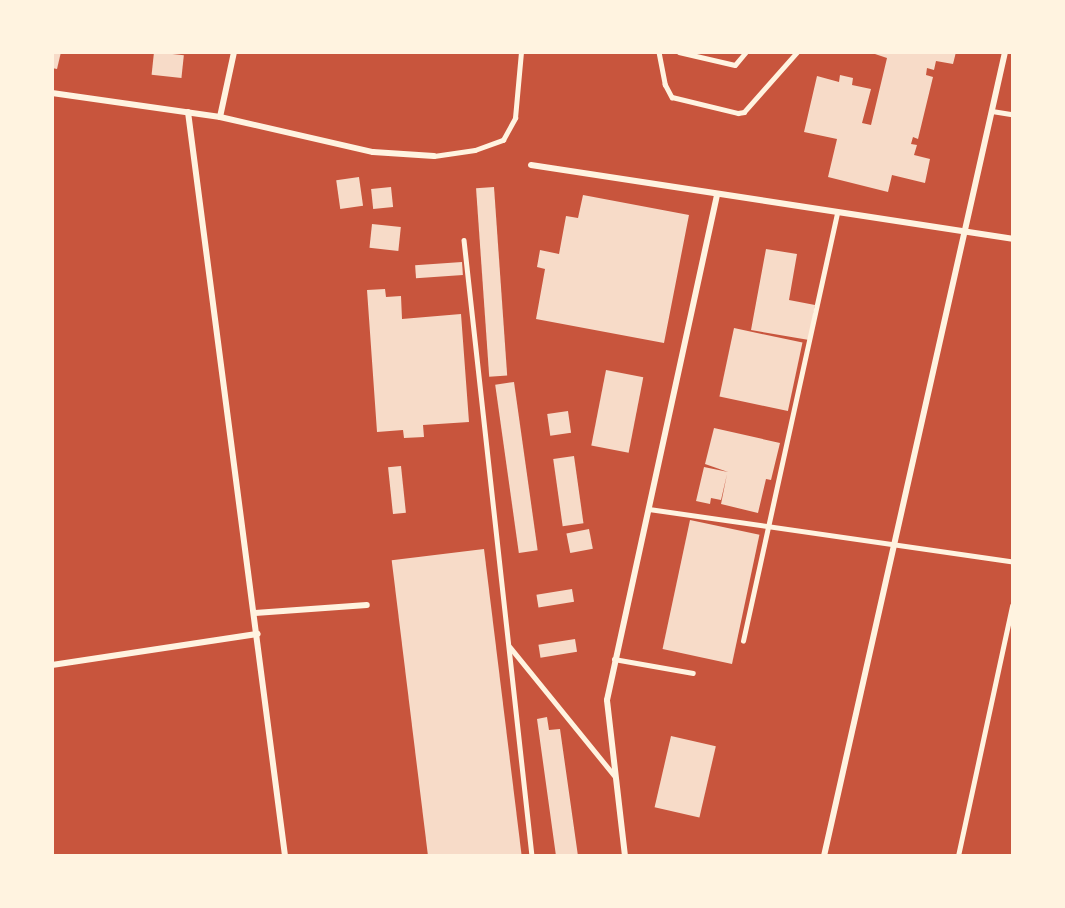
<!DOCTYPE html>
<html>
<head>
<meta charset="utf-8">
<style>
  body { margin:0 }
  #map { position:relative; width:1065px; height:908px; overflow:hidden; background:#c8553d; font-family:"Exo 2",sans-serif }
  div>[style] { position:absolute }
  .building>* { inset:0; background:#f7dbc8; transform-origin:0 0 }
  .service>* { height:4.5px; margin:-2.25px; padding:0 2.25px; transform-origin:2.25px; border-radius:2.25px; background:#fff3e0 }
  .minor>* { height:6px; margin:-3px; padding:0 3px; transform-origin:3px; border-radius:3px; background:#fff3e0 }
  span { translate:-50% -50%; white-space:nowrap; text-align:center; line-height:1.15; -webkit-text-stroke:6px #fff3e0; paint-order:stroke }
  .frame { position:absolute; inset:0; border:54px solid #fff3e0; pointer-events:none }
</style>
</head>
<body>
<div id="map">
  <div class="building">
    <i style="clip-path:polygon(52px 52px,61px 52px,57px 69px,52px 68px)"></i>
    <i style="left:154px;top:52px;width:30px;height:23px;rotate:6deg"></i>
    <i style="clip-path:polygon(869px 52px,956px 52px,953px 64px,936px 61px,934px 70px,927px 68px,926px 75px,933px 77px,918px 139px,913px 137px,911px 144px,917px 145px,914px 155px,930px 159px,925px 183px,892px 175px,888px 192px,828px 177px,837px 139px,804px 132px,817px 76px,839px 82px,840px 75px,853px 78px,852px 85px,871px 89px,862px 123px,871px 125px,887px 58px)"></i>
    <i style="left:359px;top:177px;width:29px;height:23px;rotate:82deg"></i>
    <i style="left:391px;top:187px;width:20px;height:20px;rotate:84deg"></i>
    <i style="left:494px;top:187px;width:189px;height:18px;rotate:86deg"></i>
    <i style="clip-path:polygon(583px 195px,689px 215px,664px 343px,536px 319px,545px 269px,537px 267px,540px 250px,559px 254px,566px 216px,578px 218px)"></i>
    <i style="left:372px;top:224px;width:29px;height:24px;rotate:6deg"></i>
    <i style="clip-path:polygon(766px 249px,797px 254px,789px 300px,815px 305px,809px 340px,751px 330px)"></i>
    <i style="left:462px;top:262px;width:13px;height:47px;rotate:86deg"></i>
    <i style="clip-path:polygon(385px 289px,386px 297px,401px 296px,402px 319px,461px 314px,469px 422px,423px 425px,424px 437px,404px 438px,403px 430px,377px 432px,367px 290px)"></i>
    <i style="left:734px;top:328px;width:70px;height:70px;rotate:12deg"></i>
    <i style="left:606px;top:370px;width:38px;height:77px;rotate:11deg"></i>
    <i style="left:514px;top:382px;width:170px;height:19px;rotate:82deg"></i>
    <i style="left:568px;top:411px;width:22px;height:21px;rotate:82deg"></i>
    <i style="clip-path:polygon(714px 428px,780px 443px,771px 480px,766px 479px,758px 513px,721px 504px,727px 474px,721px 500px,711px 498px,710px 504px,696px 501px,704px 467px,728px 472px,705px 464px)"></i>
    <i style="left:574px;top:456px;width:68px;height:21px;rotate:82deg"></i>
    <i style="left:401px;top:466px;width:47px;height:13px;rotate:84deg"></i>
    <i style="left:690px;top:520px;width:71px;height:132px;rotate:12deg"></i>
    <i style="left:589px;top:529px;width:20px;height:23px;rotate:79deg"></i>
    <i style="left:484px;top:549px;width:309px;height:93px;rotate:83deg"></i>
    <i style="left:572px;top:589px;width:13px;height:36px;rotate:81deg"></i>
    <i style="left:575px;top:639px;width:13px;height:37px;rotate:81deg"></i>
    <i style="clip-path:polygon(547px 717px,549px 730px,560px 729px,578px 856px,556px 856px,537px 719px)"></i>
    <i style="left:671px;top:736px;width:46px;height:73px;rotate:13deg"></i>
  </div>
  <div class="service">
    <i style="left:659px;top:52px;width:33px;rotate:79deg"></i>
    <i style="left:665px;top:84px;width:15px;rotate:62deg"></i>
    <i style="left:672px;top:97px;width:68px;rotate:13.6deg"></i>
    <i style="left:738px;top:113px;width:6px;rotate:-9deg"></i>
    <i style="left:744px;top:112px;width:80px;rotate:-48.5deg"></i>
    <i style="left:679px;top:52px;width:57px;rotate:13.1deg"></i>
    <i style="left:735px;top:65px;width:17px;rotate:-50deg"></i>
    <i style="left:992px;top:111px;width:20px;rotate:9deg"></i>
    <i style="left:434px;top:156px;width:41px;rotate:-8.3deg"></i>
    <i style="left:475px;top:150px;width:30px;rotate:-20deg"></i>
    <i style="left:503px;top:140px;width:25px;rotate:-61deg"></i>
    <i style="left:515px;top:118px;width:66px;rotate:-84.8deg"></i>
    <i style="left:464px;top:240px;width:620px;rotate:83.7deg"></i>
    <i style="left:649px;top:509px;width:367px;rotate:8.2deg"></i>
    <i style="left:743px;top:641px;width:438px;rotate:-77.6deg"></i>
    <i style="left:510px;top:647px;width:165px;rotate:50.9deg"></i>
    <i style="left:614px;top:659px;width:80px;rotate:10deg"></i>
    <i style="left:958px;top:856px;width:256px;rotate:-77.8deg"></i>
  </div>
  <div class="minor">
    <i style="left:52px;top:93px;width:170px;rotate:8.1deg"></i>
    <i style="left:220px;top:117px;width:157px;rotate:12.9deg"></i>
    <i style="left:373px;top:152px;width:61px;rotate:3.8deg"></i>
    <i style="left:188px;top:112px;width:750px;rotate:82.57deg"></i>
    <i style="left:220px;top:117px;width:66px;rotate:-77.8deg"></i>
    <i style="left:531px;top:165px;width:487px;rotate:8.7deg"></i>
    <i style="left:255px;top:613px;width:112px;rotate:-4.1deg"></i>
    <i style="left:52px;top:665px;width:208px;rotate:-8.6deg"></i>
    <i style="left:625px;top:856px;width:157px;rotate:-96.6deg"></i>
    <i style="left:607px;top:700px;width:517px;rotate:-77.71deg"></i>
    <i style="left:824px;top:856px;width:824px;rotate:-77.31deg"></i>
  </div>
  <div class="frame"></div>
</div>
</body>
</html>
